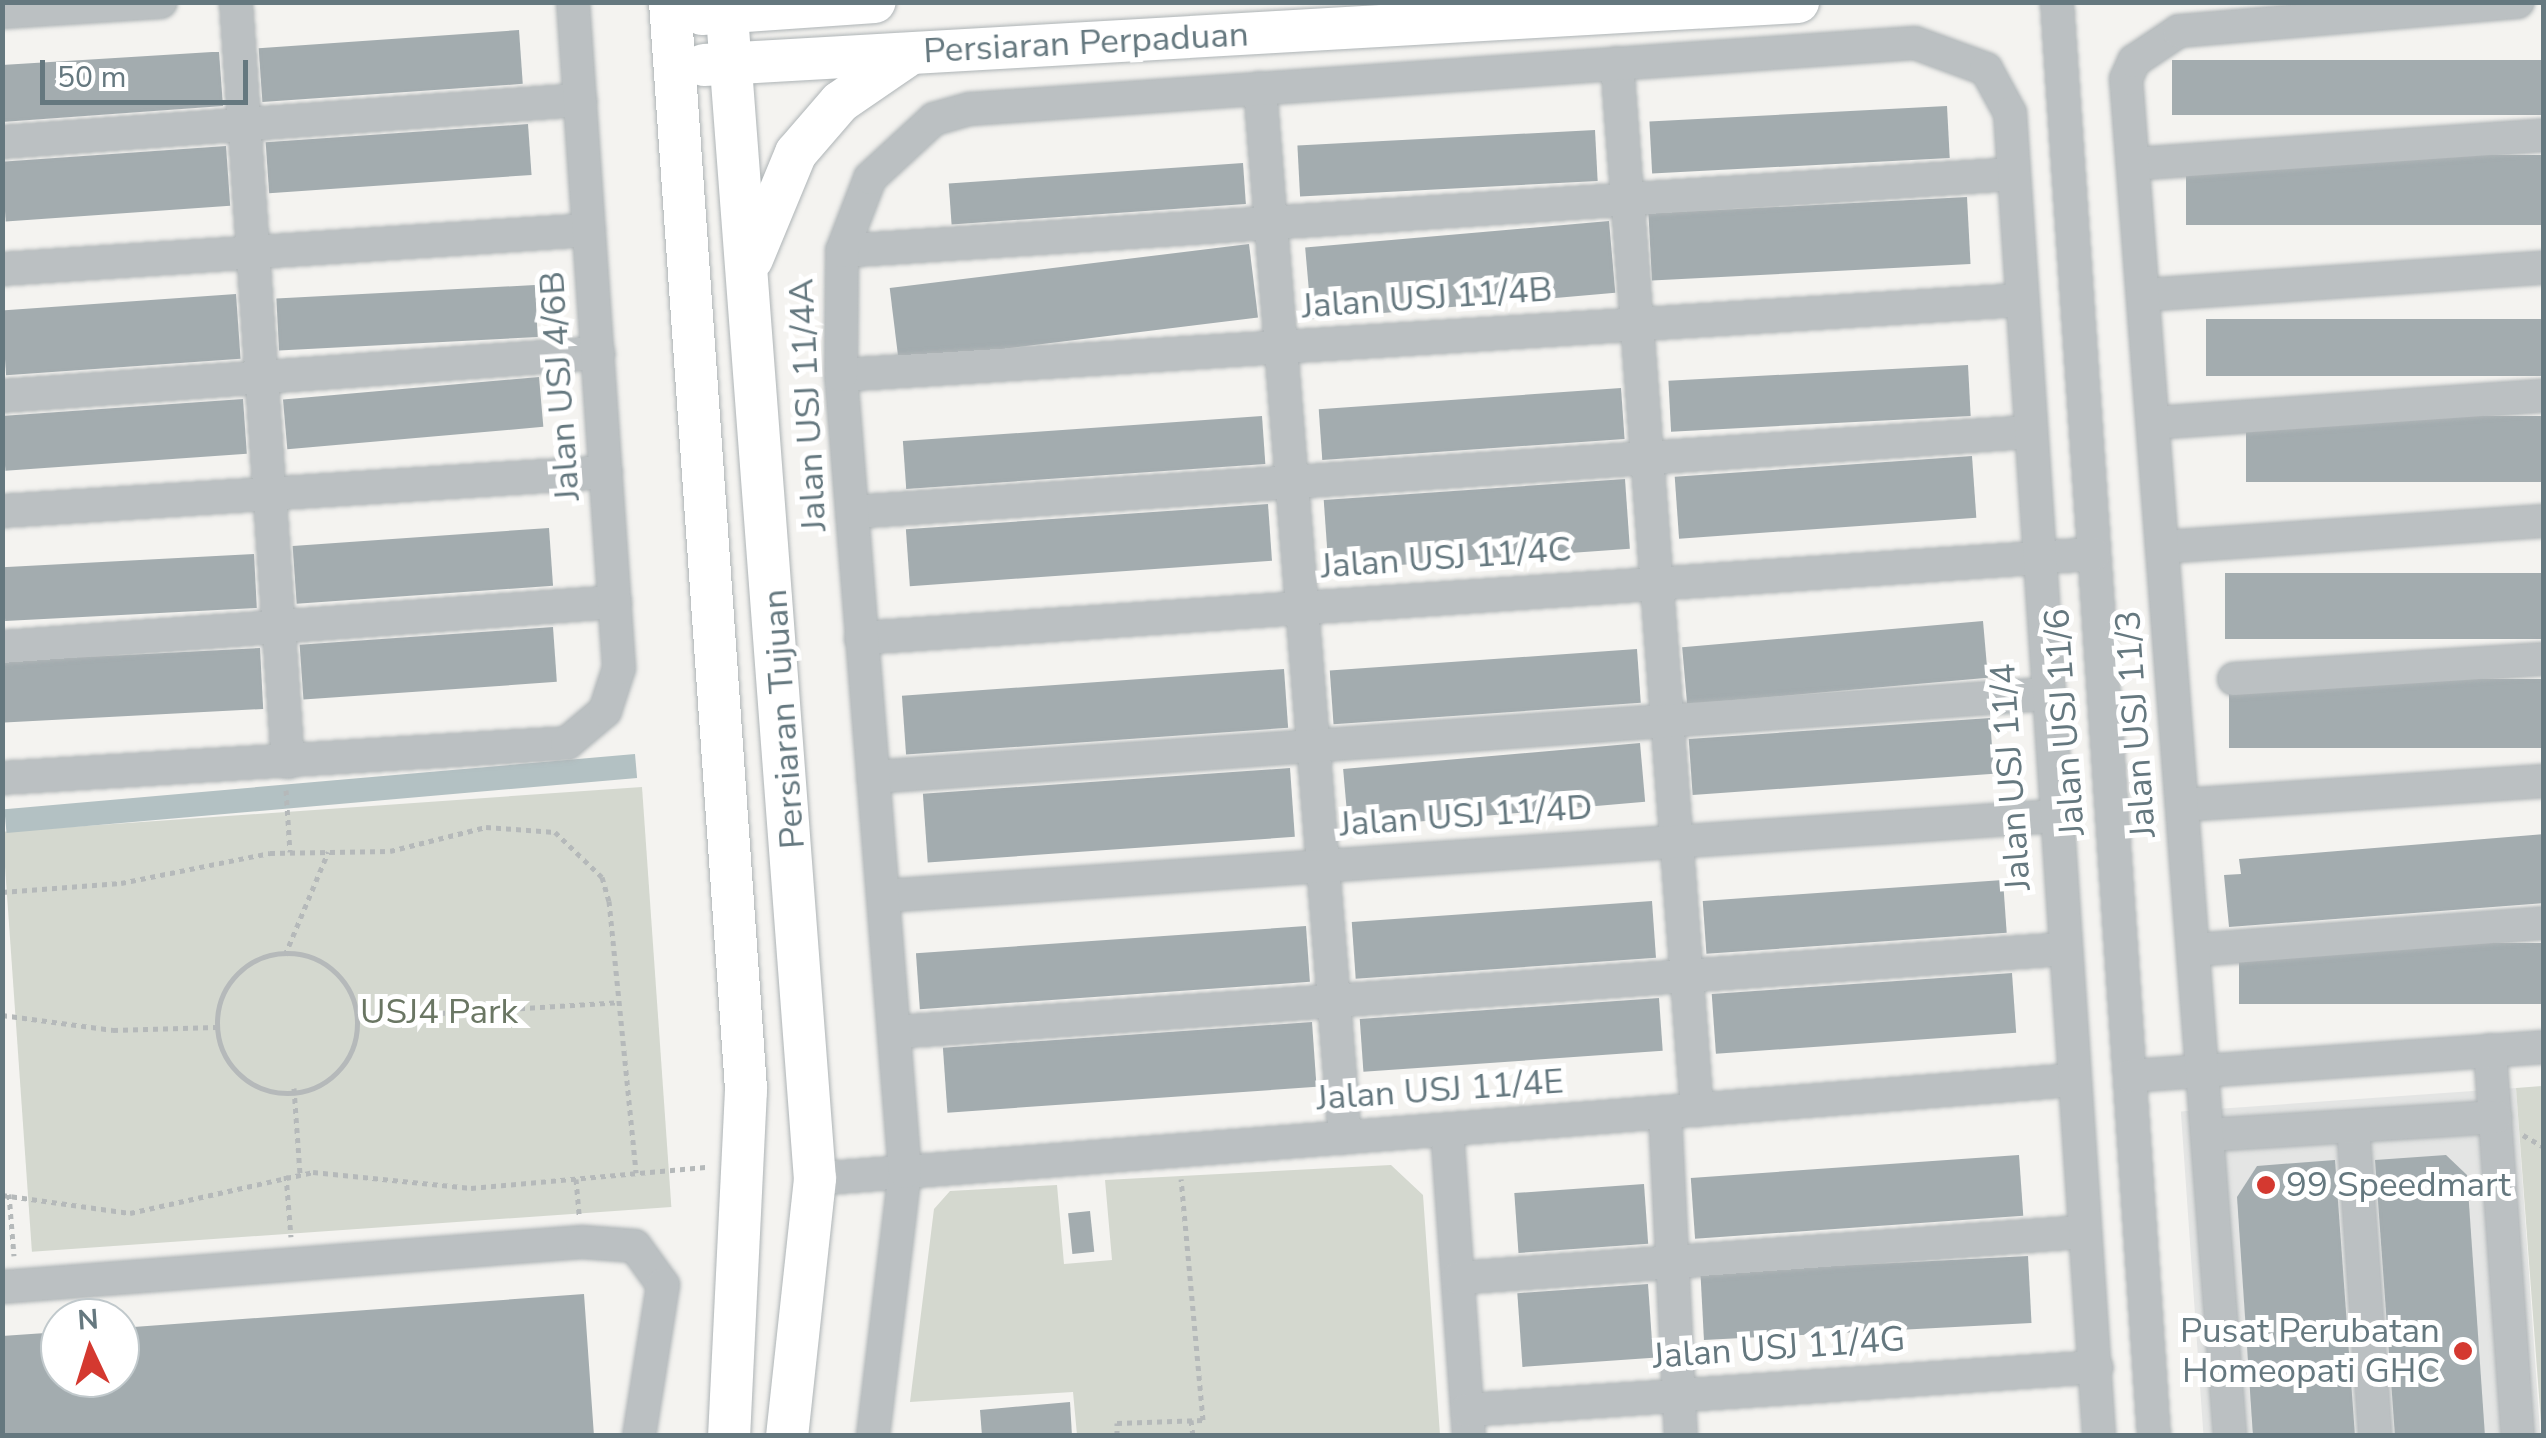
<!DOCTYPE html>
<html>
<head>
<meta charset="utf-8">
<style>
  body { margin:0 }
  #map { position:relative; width:2546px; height:1438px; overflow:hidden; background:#f4f3f0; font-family:"Nunito Sans",sans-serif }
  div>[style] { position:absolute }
  .built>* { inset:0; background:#e4e5e4; transform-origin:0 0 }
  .green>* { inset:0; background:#d4d8cf; transform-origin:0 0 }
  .water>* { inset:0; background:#b3c1c3; transform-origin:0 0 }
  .building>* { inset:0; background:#a3acaf; transform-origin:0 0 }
  .path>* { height:5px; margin-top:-2.5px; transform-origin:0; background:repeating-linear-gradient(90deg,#b5b9ba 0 5px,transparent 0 10px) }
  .path>.ring { margin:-2.5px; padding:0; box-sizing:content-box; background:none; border:5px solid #b5b9ba; border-radius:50% }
  .roads { filter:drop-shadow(0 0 2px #aeb4b6) drop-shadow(0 0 2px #aeb4b6) }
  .minor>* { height:32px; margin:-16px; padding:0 16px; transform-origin:16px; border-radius:16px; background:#bbc0c2 }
  .major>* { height:42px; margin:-21px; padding:0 21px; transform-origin:21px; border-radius:21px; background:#fff }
  .dots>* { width:28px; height:28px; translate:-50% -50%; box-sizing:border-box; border:5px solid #fff; border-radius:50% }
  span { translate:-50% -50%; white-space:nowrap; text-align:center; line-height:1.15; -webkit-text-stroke:10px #fff; paint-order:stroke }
  .street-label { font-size:35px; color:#65787f }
  .park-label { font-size:35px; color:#6a7663 }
  .poi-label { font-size:35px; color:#65787f }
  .left { translate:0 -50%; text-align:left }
  .right { translate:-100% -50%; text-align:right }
  .frame { position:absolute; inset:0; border:5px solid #65787f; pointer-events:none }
  .north { position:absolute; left:40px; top:1298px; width:100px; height:100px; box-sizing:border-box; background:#fff; border:2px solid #c1c9cc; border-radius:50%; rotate:356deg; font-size:28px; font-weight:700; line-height:40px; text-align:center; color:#65787f }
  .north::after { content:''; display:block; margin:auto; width:35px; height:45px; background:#d43930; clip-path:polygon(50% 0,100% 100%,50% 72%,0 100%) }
  .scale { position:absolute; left:40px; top:60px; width:208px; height:45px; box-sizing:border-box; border:5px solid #65787f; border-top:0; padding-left:12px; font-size:30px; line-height:35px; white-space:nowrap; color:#65787f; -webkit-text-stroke:8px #fff; paint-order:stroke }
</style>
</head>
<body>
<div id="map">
  <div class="built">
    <i style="left:2516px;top:1088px;width:348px;height:336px;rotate:86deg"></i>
  </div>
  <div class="green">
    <i style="left:642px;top:787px;width:421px;height:641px;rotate:86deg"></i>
    <i style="clip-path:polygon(2543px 1086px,2544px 1435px,2542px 1436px,2516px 1088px)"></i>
    <i style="clip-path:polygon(1391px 1165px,1423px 1195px,1440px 1435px,1077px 1435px,1073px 1392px,910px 1402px,934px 1209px,950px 1191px,1057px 1185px,1064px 1264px,1112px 1260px,1105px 1180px)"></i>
  </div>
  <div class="water">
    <i style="left:635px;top:754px;width:24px;height:633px;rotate:85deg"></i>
  </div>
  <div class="building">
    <i style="left:519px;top:30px;width:54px;height:261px;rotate:86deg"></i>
    <i style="clip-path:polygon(212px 52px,219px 52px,223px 106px,2px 122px,2px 65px)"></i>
    <i style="left:2544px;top:60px;width:55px;height:372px;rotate:90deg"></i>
    <i style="left:1947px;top:106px;width:52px;height:298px;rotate:87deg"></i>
    <i style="left:528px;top:124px;width:51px;height:263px;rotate:86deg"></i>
    <i style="left:1595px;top:130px;width:51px;height:298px;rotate:87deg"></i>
    <i style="left:226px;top:146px;width:60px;height:225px;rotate:86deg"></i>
    <i style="left:2544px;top:155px;width:70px;height:358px;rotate:90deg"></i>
    <i style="left:1243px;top:163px;width:41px;height:295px;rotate:86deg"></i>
    <i style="left:1967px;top:197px;width:67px;height:319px;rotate:87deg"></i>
    <i style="left:1609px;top:221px;width:72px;height:305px;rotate:85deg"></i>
    <i style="left:1249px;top:244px;width:74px;height:362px;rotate:83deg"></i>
    <i style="left:535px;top:285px;width:52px;height:259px;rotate:87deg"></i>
    <i style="left:236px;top:294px;width:65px;height:235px;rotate:86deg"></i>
    <i style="left:2544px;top:319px;width:57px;height:338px;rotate:90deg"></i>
    <i style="left:1968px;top:365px;width:51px;height:300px;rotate:87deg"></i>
    <i style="left:539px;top:377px;width:50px;height:257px;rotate:85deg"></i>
    <i style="left:1621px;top:388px;width:51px;height:303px;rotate:86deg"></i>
    <i style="left:243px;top:399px;width:55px;height:242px;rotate:86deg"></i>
    <i style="left:1262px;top:416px;width:48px;height:360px;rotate:86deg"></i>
    <i style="left:2544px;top:416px;width:66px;height:298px;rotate:90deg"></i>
    <i style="left:1972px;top:456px;width:62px;height:298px;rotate:86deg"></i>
    <i style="left:1625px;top:479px;width:70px;height:302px;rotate:86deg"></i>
    <i style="left:1268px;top:504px;width:57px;height:363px;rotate:86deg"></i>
    <i style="left:549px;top:528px;width:58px;height:257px;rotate:86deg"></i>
    <i style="left:254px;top:554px;width:54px;height:252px;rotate:87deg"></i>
    <i style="left:2544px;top:573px;width:66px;height:319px;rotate:90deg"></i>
    <i style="left:1983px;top:621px;width:57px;height:302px;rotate:85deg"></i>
    <i style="left:553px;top:627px;width:55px;height:254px;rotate:86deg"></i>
    <i style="left:260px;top:648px;width:61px;height:259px;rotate:87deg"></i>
    <i style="left:1637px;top:649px;width:54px;height:308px;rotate:86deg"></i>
    <i style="left:1284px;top:669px;width:59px;height:383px;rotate:86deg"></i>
    <i style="left:2544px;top:679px;width:69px;height:315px;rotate:90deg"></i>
    <i style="left:1990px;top:718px;width:56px;height:302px;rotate:86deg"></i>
    <i style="left:1640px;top:743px;width:59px;height:298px;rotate:85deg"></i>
    <i style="left:1290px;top:768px;width:69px;height:368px;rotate:86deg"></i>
    <i style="clip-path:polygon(2544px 834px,2544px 903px,2229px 927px,2224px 875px,2241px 874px,2239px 859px)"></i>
    <i style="left:2003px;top:880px;width:53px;height:301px;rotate:86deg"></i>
    <i style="left:1652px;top:901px;width:57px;height:301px;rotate:86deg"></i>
    <i style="left:1306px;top:926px;width:56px;height:391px;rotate:86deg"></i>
    <i style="left:2544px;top:943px;width:61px;height:305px;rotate:90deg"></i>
    <i style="left:2012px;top:973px;width:60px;height:301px;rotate:86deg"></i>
    <i style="left:1659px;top:998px;width:53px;height:300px;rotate:86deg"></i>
    <i style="left:1312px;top:1022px;width:65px;height:370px;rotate:86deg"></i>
    <i style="left:2019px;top:1155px;width:61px;height:329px;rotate:86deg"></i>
    <i style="clip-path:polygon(2446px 1155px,2467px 1175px,2485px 1436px,2395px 1436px,2375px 1160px)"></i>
    <i style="clip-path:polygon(2335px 1160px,2355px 1436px,2253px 1436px,2237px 1197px,2257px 1166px)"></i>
    <i style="left:1644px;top:1184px;width:60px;height:130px;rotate:86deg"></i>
    <i style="left:1090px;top:1211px;width:41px;height:22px;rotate:84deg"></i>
    <i style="left:2028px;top:1256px;width:67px;height:328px;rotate:87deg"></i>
    <i style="left:1648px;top:1284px;width:74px;height:131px;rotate:86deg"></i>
    <i style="clip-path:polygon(584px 1294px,594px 1436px,2px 1436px,2px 1336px,60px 1332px,60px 1378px,120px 1378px,120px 1328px)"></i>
    <i style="clip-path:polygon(1070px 1402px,1072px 1436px,982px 1436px,980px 1410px)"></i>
  </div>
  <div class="path">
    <i style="left:286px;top:790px;width:62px;rotate:86.3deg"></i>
    <i style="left:2px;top:892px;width:119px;rotate:-4.3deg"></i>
    <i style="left:121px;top:883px;width:152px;rotate:-11.4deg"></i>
    <i style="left:270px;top:853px;width:120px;rotate:-1deg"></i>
    <i style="left:390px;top:851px;width:99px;rotate:-14deg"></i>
    <i style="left:486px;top:827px;width:69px;rotate:4.1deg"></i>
    <i style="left:555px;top:832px;width:65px;rotate:43.8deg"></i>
    <i style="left:602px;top:877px;width:25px;rotate:74deg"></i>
    <i style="left:609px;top:901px;width:273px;rotate:84.3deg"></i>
    <i class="ring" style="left:217px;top:953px;width:135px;height:135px"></i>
    <i style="left:285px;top:955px;width:112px;rotate:-67.3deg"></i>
    <i style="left:2px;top:1015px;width:112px;rotate:7.7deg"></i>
    <i style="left:113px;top:1030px;width:103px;rotate:-1.7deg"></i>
    <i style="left:360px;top:1018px;width:259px;rotate:-3.5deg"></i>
    <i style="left:294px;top:1088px;width:85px;rotate:86deg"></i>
    <i style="left:2523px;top:1135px;width:24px;rotate:30deg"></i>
    <i style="left:286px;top:1175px;width:62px;rotate:85.4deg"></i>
    <i style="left:576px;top:1179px;width:37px;rotate:85deg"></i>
    <i style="left:9px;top:1194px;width:62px;rotate:85.4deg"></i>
    <i style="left:2px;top:1195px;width:129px;rotate:8deg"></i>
    <i style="left:130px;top:1213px;width:188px;rotate:-12.6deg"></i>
    <i style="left:313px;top:1172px;width:159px;rotate:5.8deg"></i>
    <i style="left:471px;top:1188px;width:238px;rotate:-5.1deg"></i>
    <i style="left:1191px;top:1420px;width:16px;rotate:83deg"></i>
    <i style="left:1117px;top:1436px;width:13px;rotate:-90deg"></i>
    <i style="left:1117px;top:1423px;width:86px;rotate:-2deg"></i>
    <i style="left:1203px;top:1420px;width:242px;rotate:-95.2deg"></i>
  </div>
  <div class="roads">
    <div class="minor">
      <i style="left:236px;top:2px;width:762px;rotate:86.09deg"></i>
      <i style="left:2057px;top:2px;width:1437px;rotate:86.13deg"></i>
      <i style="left:2px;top:12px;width:159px;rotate:-3.6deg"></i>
      <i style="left:1617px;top:63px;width:1050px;rotate:85.63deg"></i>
      <i style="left:1260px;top:88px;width:1053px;rotate:85.37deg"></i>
      <i style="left:2px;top:142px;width:580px;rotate:-4.16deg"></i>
      <i style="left:2133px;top:164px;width:412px;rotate:-4deg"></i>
      <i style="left:842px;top:251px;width:1174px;rotate:-3.76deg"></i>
      <i style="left:2px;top:269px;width:588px;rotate:-3.8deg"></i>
      <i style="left:2143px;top:295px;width:402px;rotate:-3.9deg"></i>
      <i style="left:841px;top:375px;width:1180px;rotate:-3.64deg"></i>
      <i style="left:2px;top:396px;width:598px;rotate:-4.13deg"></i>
      <i style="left:2153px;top:423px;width:392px;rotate:-4deg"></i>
      <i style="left:2px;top:511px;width:605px;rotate:-3.69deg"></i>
      <i style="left:852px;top:512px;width:1179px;rotate:-3.89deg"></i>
      <i style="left:2162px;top:547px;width:383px;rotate:-3.9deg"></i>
      <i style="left:861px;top:638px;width:1236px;rotate:-3.9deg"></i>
      <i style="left:2px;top:647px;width:615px;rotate:-4.2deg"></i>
      <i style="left:2234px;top:679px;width:311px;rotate:-3.7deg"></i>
      <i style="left:873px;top:777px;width:1175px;rotate:-4.05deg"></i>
      <i style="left:2px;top:778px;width:566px;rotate:-3.54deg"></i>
      <i style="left:567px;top:743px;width:50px;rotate:-40.1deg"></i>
      <i style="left:605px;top:711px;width:45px;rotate:-72deg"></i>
      <i style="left:619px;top:668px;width:668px;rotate:-93.95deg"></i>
      <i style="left:2183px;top:805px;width:362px;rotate:-3.8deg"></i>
      <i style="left:883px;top:896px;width:1174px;rotate:-3.91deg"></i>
      <i style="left:2194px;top:950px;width:351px;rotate:-4.4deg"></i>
      <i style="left:895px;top:1032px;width:1171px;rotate:-4.06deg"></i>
      <i style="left:2490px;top:1050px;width:387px;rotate:85.9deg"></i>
      <i style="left:2130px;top:1076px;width:415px;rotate:-4deg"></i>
      <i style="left:1665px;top:1112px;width:324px;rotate:87.2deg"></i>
      <i style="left:2353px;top:1126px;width:311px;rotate:85.9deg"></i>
      <i style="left:1447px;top:1130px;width:307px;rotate:85.9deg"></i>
      <i style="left:2208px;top:1135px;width:288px;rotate:-3.6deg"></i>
      <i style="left:815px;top:1179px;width:1261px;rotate:-4.5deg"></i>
      <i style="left:1458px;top:1278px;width:625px;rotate:-4.22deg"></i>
      <i style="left:2px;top:1287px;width:582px;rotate:-4.44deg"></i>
      <i style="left:582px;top:1242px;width:53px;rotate:4.3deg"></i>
      <i style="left:635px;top:1246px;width:48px;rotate:54.3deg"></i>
      <i style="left:663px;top:1285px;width:153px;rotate:99deg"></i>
      <i style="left:1467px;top:1410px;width:631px;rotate:-3.9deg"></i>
      <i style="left:873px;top:1436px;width:266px;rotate:-83.1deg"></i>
      <i style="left:905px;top:1172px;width:800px;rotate:-94.59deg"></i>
      <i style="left:841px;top:375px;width:124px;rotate:-89.5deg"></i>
      <i style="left:842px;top:251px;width:78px;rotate:-69deg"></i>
      <i style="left:870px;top:178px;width:87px;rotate:-42.7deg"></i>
      <i style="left:934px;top:119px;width:37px;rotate:-16deg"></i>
      <i style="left:970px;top:109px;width:947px;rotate:-4deg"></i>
      <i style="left:1915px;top:43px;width:76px;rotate:20.1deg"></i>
      <i style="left:1986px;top:69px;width:50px;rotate:61.4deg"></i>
      <i style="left:2010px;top:113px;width:1326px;rotate:86.15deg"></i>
      <i style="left:2230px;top:1436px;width:1361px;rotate:-94.38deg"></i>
      <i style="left:2126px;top:79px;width:20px;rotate:-66deg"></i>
      <i style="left:2134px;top:61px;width:54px;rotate:-33.7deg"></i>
      <i style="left:2179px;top:31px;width:340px;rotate:-4.9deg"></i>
    </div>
    <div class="major">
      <i style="left:670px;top:2px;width:1091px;rotate:86deg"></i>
      <i style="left:746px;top:1090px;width:346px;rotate:92.8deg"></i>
      <i style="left:726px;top:2px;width:1180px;rotate:85.68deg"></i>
      <i style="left:815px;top:1179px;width:259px;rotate:96.2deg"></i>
      <i style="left:702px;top:14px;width:173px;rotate:-4deg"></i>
      <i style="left:704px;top:65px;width:1096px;rotate:-3.3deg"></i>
      <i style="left:752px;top:259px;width:115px;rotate:-67.5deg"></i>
      <i style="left:796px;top:153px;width:67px;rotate:-49.2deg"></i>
      <i style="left:840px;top:102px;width:81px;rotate:-34.5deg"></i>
    </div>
  </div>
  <div class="dots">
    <i style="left:2266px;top:1185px;background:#d43930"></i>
    <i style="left:2463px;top:1351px;background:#d43930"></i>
  </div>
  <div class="street-label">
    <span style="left:1086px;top:43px;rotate:-3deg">Persiaran Perpaduan</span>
    <span style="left:1427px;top:298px;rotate:-4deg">Jalan USJ 11/4B</span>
    <span style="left:560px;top:386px;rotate:-94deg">Jalan USJ 4/6B</span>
    <span style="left:808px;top:405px;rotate:-93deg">Jalan USJ 11/4A</span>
    <span style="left:1446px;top:558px;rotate:-4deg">Jalan USJ 11/4C</span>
    <span style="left:784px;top:719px;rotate:-94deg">Persiaran Tujuan</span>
    <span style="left:2065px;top:722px;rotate:-94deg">Jalan USJ 11/6</span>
    <span style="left:2136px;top:724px;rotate:-94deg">Jalan USJ 11/3</span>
    <span style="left:2011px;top:777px;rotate:-94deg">Jalan USJ 11/4</span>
    <span style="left:1466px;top:816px;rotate:-4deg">Jalan USJ 11/4D</span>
    <span style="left:1440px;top:1090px;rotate:-4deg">Jalan USJ 11/4E</span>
    <span style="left:1779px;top:1348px;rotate:-4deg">Jalan USJ 11/4G</span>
  </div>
  <div class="park-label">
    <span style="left:439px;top:1012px">USJ4 Park</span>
  </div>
  <div class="poi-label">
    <span class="left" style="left:2286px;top:1185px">99 Speedmart</span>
    <span class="right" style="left:2440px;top:1351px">Pusat Perubatan<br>Homeopati GHC</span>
  </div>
  <div class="frame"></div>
  <div class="north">N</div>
  <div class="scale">50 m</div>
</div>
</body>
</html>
